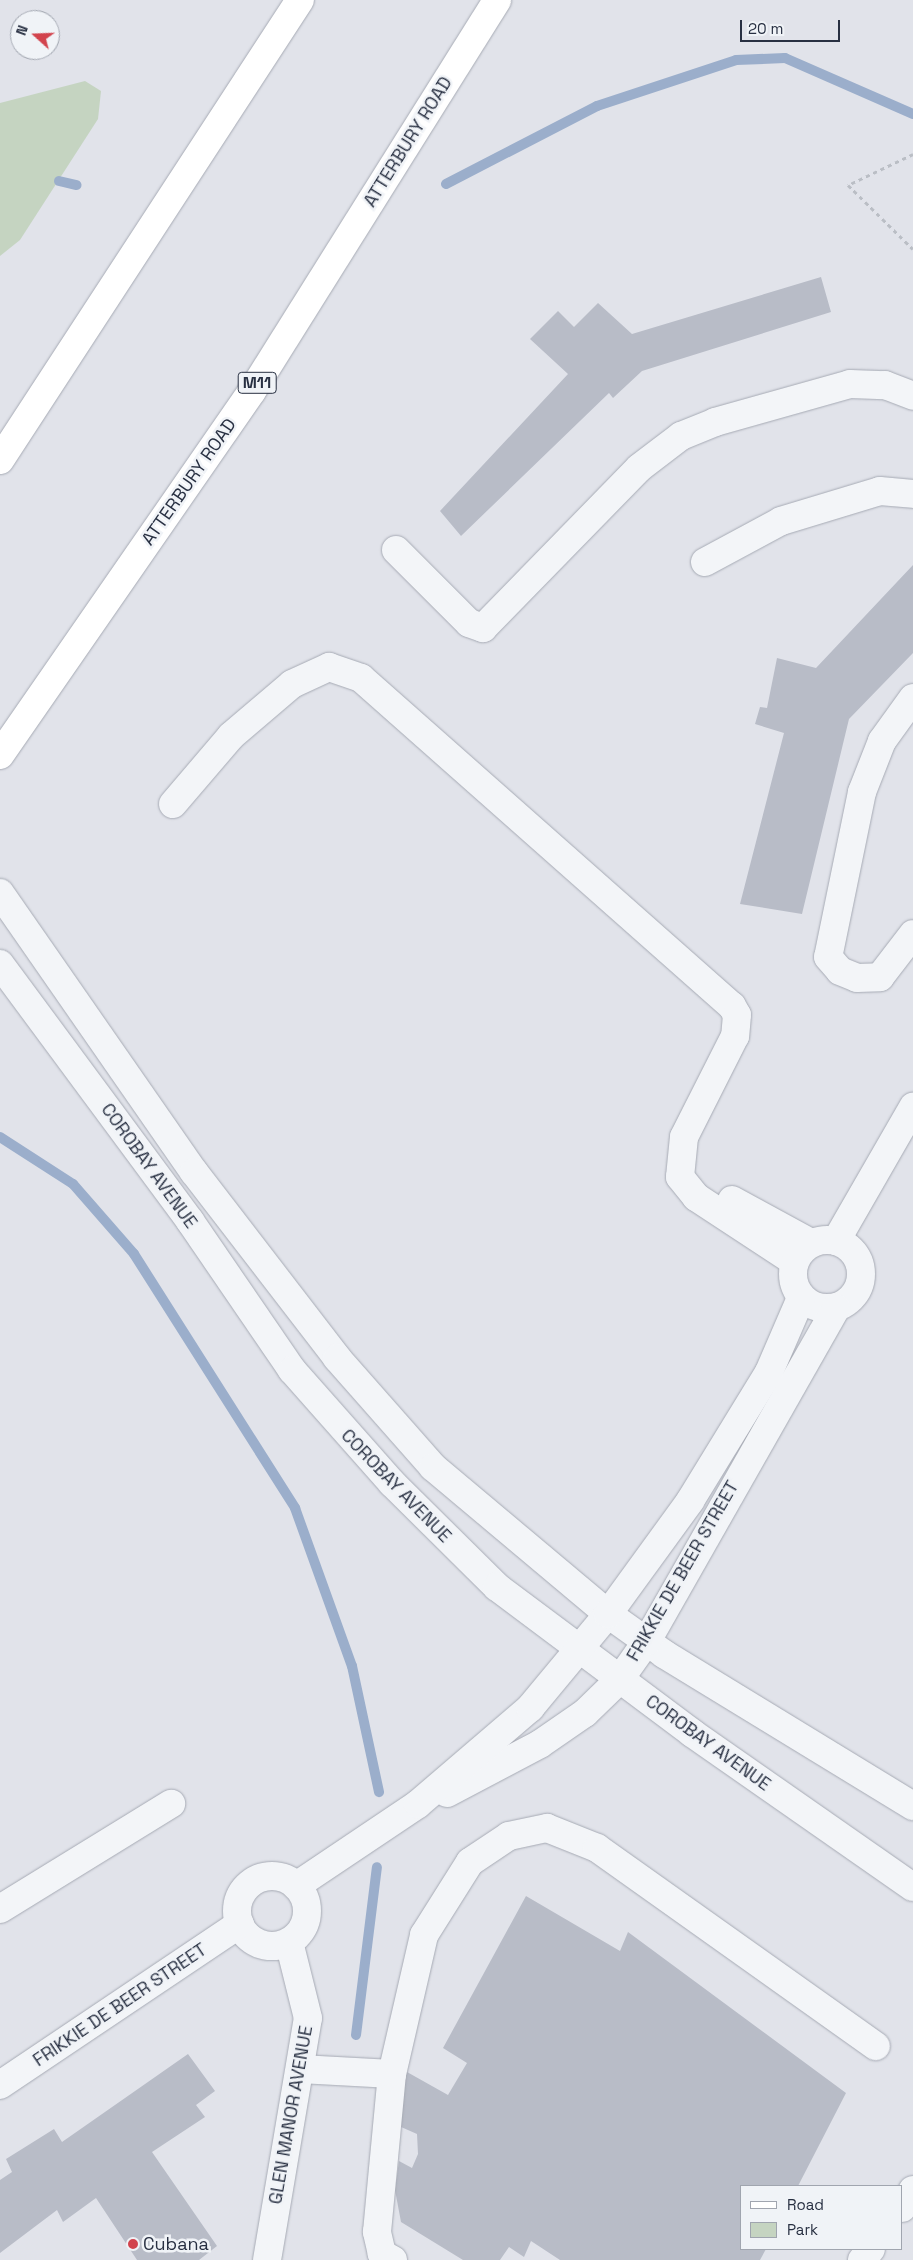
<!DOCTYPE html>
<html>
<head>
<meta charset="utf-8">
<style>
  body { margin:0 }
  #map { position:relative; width:913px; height:2260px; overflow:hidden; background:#e1e3ea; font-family:"Space Grotesk",sans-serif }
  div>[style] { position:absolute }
  .green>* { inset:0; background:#c5d4c1 }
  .stream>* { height:10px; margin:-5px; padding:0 5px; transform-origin:5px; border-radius:5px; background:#9baecb }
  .building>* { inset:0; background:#b8bcc7 }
  .path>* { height:3px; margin-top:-1.5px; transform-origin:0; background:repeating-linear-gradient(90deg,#babec5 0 4px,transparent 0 8px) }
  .roads { filter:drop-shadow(0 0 1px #a6aab4) drop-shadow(0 0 1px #a6aab4) }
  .minor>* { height:28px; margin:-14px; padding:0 14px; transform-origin:14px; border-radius:14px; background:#f3f5f8 }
  .minor>.ring { margin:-14px; padding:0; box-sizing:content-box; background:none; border:28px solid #f3f5f8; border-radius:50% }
  .major>* { height:28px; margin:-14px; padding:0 14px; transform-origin:14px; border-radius:14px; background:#fff }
  .dots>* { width:14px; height:14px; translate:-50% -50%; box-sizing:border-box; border:2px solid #f0f3f7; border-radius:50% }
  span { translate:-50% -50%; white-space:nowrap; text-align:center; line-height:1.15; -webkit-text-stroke:5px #f0f3f7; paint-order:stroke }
  .shield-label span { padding:1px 4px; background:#f0f3f7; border:1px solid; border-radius:4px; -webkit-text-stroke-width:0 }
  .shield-label { font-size:16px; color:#283042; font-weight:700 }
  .street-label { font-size:18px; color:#283042 }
  .poi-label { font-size:18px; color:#283042 }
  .left { translate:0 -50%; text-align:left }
  .legend { position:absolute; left:740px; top:2185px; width:162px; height:65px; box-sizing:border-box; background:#f0f3f7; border:1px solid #a0a5af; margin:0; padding:6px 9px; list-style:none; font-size:15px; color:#283042 }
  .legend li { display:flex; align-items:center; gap:10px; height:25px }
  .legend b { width:25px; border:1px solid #a0a5af }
  .north { position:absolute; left:10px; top:10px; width:50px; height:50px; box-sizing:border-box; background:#f0f3f7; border:1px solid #a0a5af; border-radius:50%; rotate:290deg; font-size:14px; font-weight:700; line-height:20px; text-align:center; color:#283042 }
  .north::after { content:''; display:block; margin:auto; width:18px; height:22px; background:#d2434d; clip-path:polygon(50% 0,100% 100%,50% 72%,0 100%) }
  .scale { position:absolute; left:740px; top:20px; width:100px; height:22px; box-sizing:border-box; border:2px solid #283042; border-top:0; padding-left:6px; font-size:15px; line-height:18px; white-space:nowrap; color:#283042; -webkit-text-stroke:4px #f0f3f7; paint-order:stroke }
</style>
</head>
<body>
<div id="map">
  <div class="green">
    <i style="clip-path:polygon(85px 81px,101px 91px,98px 119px,20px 240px,0 256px,0 103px)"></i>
  </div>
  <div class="stream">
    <i style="left:59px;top:181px;width:18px;rotate:13deg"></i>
    <i style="left:446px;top:184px;width:170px;rotate:-27.3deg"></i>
    <i style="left:597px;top:106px;width:146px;rotate:-18.3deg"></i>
    <i style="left:736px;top:60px;width:49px;rotate:-2.3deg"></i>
    <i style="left:785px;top:58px;width:140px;rotate:23.6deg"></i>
    <i style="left:0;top:1137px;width:87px;rotate:32.8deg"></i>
    <i style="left:73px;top:1184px;width:93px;rotate:48.9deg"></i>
    <i style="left:134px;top:1254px;width:301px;rotate:57.6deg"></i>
    <i style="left:295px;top:1508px;width:168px;rotate:70.2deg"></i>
    <i style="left:352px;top:1666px;width:129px;rotate:77.9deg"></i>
    <i style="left:356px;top:2035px;width:169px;rotate:-82.9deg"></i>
  </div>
  <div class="building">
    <i style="clip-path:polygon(821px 277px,831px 312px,642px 371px,613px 398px,609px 393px,461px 536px,440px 511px,568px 374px,530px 339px,558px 311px,574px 327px,598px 303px,632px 334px)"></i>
    <i style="clip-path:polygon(913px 565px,913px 653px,849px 719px,802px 914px,740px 904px,784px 733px,755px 724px,760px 707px,767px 708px,777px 658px,816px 668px)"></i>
    <i style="clip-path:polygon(526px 1896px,620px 1951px,628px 1932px,846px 2093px,798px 2186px,742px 2186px,742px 2249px,766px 2249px,760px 2260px,560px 2260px,531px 2241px,524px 2257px,509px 2247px,500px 2260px,463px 2260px,401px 2222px,395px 2190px,399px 2161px,412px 2168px,418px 2154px,417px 2134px,392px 2123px,407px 2072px,448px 2095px,467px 2063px,443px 2048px)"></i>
    <i style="clip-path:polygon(188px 2054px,215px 2091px,196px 2105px,205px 2117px,152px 2152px,217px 2246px,199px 2260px,137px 2260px,96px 2198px,63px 2222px,57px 2210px,0 2253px,0 2180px,12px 2172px,6px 2159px,54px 2129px,62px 2142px)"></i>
  </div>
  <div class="path">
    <i style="left:913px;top:154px;width:72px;rotate:154.5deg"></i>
    <i style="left:848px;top:185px;width:91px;rotate:44.6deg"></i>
  </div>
  <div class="roads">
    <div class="minor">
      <i style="left:396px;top:550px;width:103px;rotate:45deg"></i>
      <i style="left:469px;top:623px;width:15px;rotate:20deg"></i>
      <i style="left:483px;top:628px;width:223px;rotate:-45.7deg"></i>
      <i style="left:639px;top:468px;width:53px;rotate:-37.3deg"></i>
      <i style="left:681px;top:436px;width:37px;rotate:-22deg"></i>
      <i style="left:715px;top:422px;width:140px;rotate:-15.7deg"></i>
      <i style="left:850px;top:384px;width:35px;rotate:2deg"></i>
      <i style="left:885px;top:385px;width:30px;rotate:21deg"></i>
      <i style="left:705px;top:562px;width:86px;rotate:-28.3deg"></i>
      <i style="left:781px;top:521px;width:103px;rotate:-16.9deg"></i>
      <i style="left:880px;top:491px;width:33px;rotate:5deg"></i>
      <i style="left:913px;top:698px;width:53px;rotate:125.8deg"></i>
      <i style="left:882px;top:741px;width:55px;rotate:111.4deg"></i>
      <i style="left:862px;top:792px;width:168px;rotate:101.6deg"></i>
      <i style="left:828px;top:957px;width:18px;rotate:49deg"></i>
      <i style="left:840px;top:971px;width:18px;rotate:22deg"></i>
      <i style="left:857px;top:978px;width:23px;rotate:-2deg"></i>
      <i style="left:880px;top:977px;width:54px;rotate:-52.5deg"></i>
      <i style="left:173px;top:804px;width:89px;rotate:-49.5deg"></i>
      <i style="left:231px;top:736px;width:80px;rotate:-40.4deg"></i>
      <i style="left:292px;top:684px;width:41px;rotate:-24.7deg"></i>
      <i style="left:329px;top:667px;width:34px;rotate:19deg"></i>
      <i style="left:361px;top:678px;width:495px;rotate:41.5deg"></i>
      <i style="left:732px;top:1006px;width:10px;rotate:61deg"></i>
      <i style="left:737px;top:1015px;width:21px;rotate:95deg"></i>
      <i style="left:735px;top:1036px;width:113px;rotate:116.8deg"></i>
      <i style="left:684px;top:1137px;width:40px;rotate:95.7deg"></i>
      <i style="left:680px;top:1177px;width:26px;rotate:51deg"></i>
      <i style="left:696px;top:1197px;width:118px;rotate:33.3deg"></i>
      <i style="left:0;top:893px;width:340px;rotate:55.2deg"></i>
      <i style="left:194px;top:1172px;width:235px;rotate:52.4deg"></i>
      <i style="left:337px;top:1358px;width:145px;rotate:48.6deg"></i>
      <i style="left:433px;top:1467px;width:229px;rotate:40deg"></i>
      <i style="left:608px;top:1614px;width:69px;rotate:35.5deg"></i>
      <i style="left:664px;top:1654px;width:292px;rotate:31.4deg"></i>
      <i style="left:0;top:964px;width:320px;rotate:53.5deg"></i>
      <i style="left:190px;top:1221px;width:181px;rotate:55.6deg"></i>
      <i style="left:292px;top:1370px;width:151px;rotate:48.5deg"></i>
      <i style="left:392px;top:1483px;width:148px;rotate:44.7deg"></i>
      <i style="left:497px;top:1587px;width:244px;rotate:36.8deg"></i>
      <i style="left:692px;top:1733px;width:269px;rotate:34.9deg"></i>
      <i style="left:732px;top:1200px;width:90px;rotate:28.6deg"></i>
      <i class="ring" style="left:793px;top:1240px;width:40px;height:40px"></i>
      <i style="left:836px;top:1241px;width:155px;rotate:-60.1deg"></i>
      <i style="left:447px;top:1793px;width:105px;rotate:-27.8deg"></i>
      <i style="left:540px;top:1744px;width:55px;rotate:-34.6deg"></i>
      <i style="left:585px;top:1713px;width:49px;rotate:-44.2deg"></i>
      <i style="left:620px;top:1679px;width:47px;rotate:-54.6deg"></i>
      <i style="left:647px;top:1641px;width:383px;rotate:-60.4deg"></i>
      <i class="ring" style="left:237px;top:1876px;width:42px;height:42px"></i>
      <i style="left:296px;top:1886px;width:147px;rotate:-33.9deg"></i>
      <i style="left:418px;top:1804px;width:148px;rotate:-40.6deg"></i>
      <i style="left:530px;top:1708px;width:122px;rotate:-50.3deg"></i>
      <i style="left:608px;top:1614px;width:140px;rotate:-54deg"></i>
      <i style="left:690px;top:1501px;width:151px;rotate:-58.5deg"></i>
      <i style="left:769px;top:1372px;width:81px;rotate:-66.6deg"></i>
      <i style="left:0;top:1909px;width:201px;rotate:-31.6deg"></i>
      <i style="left:300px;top:2069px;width:92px;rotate:3.1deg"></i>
      <i style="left:0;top:2085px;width:289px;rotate:-33.9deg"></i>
      <i style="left:902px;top:2208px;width:21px;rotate:-59deg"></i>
      <i style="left:267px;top:2260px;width:245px;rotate:-80.4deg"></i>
      <i style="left:308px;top:2018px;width:78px;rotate:-104deg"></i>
      <i style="left:393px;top:2260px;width:13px;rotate:-151deg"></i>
      <i style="left:382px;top:2254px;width:23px;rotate:-103deg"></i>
      <i style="left:377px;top:2232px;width:159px;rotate:-84.6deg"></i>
      <i style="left:392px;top:2074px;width:143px;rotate:-77deg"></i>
      <i style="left:424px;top:1935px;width:86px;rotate:-57.8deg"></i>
      <i style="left:470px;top:1862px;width:47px;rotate:-33.7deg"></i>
      <i style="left:509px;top:1836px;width:39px;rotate:-12deg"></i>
      <i style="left:547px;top:1828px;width:54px;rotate:21.8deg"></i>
      <i style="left:597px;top:1848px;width:342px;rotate:35.4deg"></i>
      <i style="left:862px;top:2260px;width:14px;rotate:-51deg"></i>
    </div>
    <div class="major">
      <i style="left:0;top:460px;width:549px;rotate:-56.89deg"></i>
      <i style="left:0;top:755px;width:443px;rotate:-55.3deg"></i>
      <i style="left:252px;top:391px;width:461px;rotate:-57.9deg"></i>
    </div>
  </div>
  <div class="dots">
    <i style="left:133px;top:2244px;background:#d2434d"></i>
  </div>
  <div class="shield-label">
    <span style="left:257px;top:383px">M11</span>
  </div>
  <div class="street-label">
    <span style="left:408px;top:142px;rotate:-58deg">ATTERBURY ROAD</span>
    <span style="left:189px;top:482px;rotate:-55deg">ATTERBURY ROAD</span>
    <span style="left:149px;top:1166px;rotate:54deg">COROBAY AVENUE</span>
    <span style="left:396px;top:1486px;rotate:46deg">COROBAY AVENUE</span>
    <span style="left:683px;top:1571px;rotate:-60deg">FRIKKIE DE BEER STREET</span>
    <span style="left:708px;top:1743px;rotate:36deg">COROBAY AVENUE</span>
    <span style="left:120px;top:2005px;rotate:-34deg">FRIKKIE DE BEER STREET</span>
    <span style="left:291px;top:2115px;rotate:-80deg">GLEN MANOR AVENUE</span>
  </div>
  <div class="poi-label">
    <span class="left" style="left:143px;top:2244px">Cubana</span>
  </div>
  <ul class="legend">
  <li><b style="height:6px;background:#fff"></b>Road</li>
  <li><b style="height:14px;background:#c5d4c1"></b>Park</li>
  </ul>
  <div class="north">N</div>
  <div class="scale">20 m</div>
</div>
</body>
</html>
